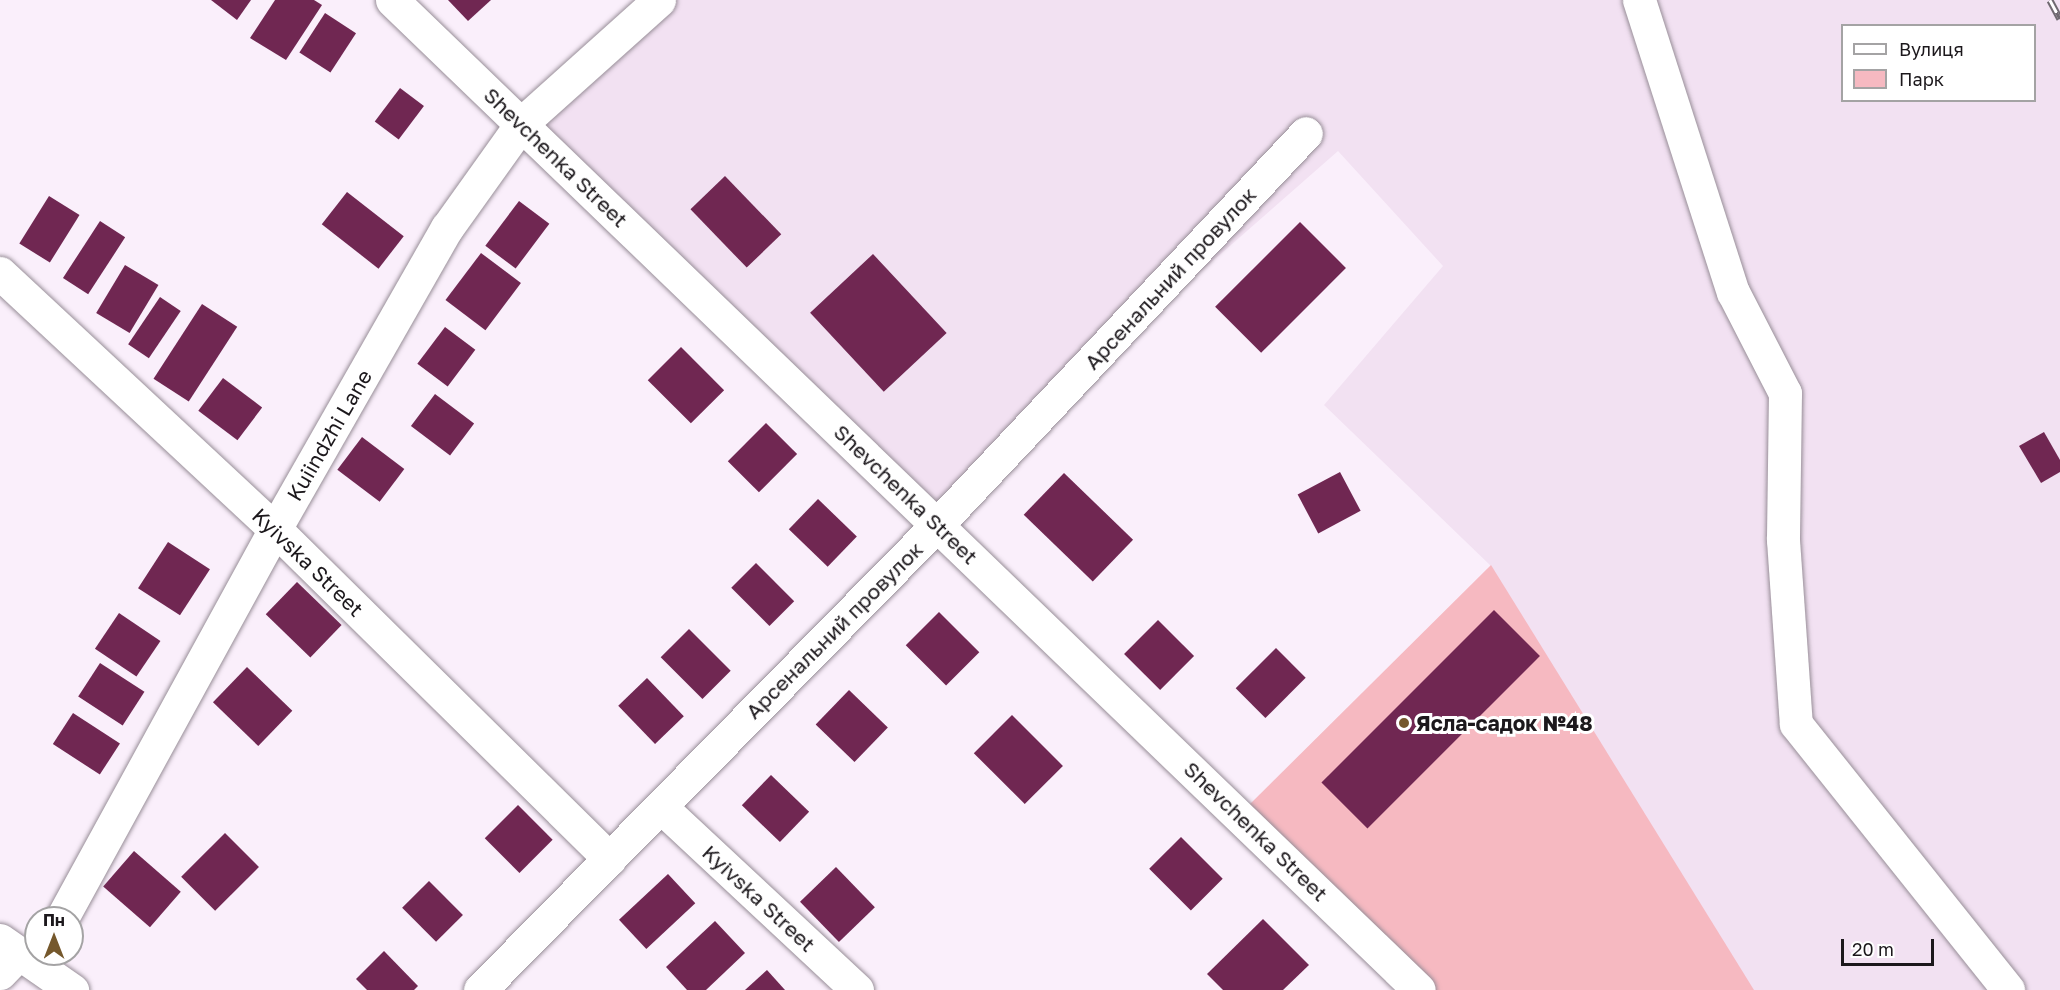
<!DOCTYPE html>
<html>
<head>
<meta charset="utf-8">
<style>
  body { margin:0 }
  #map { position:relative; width:2060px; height:990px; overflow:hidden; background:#faeffb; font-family:"Golos Text",sans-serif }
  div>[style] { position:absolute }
  .built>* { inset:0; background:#f2e1f2 }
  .green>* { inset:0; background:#f6b9c1 }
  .building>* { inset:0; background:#702752; transform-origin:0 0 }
  .roads { filter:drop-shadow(0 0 2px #988e98) drop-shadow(0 0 2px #988e98) }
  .minor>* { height:33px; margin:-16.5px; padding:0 16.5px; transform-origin:16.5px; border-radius:16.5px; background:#fff }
  .rail>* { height:7px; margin-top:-3.5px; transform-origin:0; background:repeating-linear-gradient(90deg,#fff 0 14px,#6f6970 0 28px); box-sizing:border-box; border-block:2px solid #6f6970 }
  .dots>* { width:16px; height:16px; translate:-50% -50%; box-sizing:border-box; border:3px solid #fff; border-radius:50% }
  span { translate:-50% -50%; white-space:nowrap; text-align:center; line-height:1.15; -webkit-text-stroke:6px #fff; paint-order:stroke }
  .street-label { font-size:21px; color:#1c181c }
  .poi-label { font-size:21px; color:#1c181c; font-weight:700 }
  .left { translate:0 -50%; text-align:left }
  .legend { position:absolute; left:1841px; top:24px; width:195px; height:78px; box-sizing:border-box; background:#fff; border:2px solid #a4a3a4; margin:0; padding:8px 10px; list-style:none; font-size:18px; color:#1c181c }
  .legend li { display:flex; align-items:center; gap:12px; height:30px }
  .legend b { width:30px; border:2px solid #a4a3a4 }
  .north { position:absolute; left:24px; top:906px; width:60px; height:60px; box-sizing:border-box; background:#fff; border:2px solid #a4a3a4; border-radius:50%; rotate:0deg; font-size:16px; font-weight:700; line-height:24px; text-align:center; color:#1c181c }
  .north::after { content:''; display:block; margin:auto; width:21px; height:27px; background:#75582c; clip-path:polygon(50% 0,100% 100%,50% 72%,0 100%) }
  .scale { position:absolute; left:1841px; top:939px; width:93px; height:27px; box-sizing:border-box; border:3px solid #1c181c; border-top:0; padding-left:8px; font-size:18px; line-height:21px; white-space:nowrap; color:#1c181c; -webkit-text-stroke:4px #fff; paint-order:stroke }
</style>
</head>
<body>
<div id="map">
  <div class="built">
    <i style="clip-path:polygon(evenodd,659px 0,2060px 0,2060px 990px,1419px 990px,1240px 814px,1491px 566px,1324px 405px,1443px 266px,1338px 151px,937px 503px,522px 123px,659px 0,1842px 26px,2034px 26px,2034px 100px,1842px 100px,1842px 26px)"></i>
  </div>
  <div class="green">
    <i style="clip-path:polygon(1491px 565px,1754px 990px,1419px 990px,1240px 814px)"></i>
  </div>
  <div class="building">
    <i style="clip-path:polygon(211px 0,251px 0,237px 20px)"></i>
    <i style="clip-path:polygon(275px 0,314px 0,322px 5px,286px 60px,250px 38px)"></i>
    <i style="clip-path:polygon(448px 0,491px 0,468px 21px)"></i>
    <i style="left:325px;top:13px;width:37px;height:47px;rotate:33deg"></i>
    <i style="left:400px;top:88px;width:30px;height:42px;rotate:37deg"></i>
    <i style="left:725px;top:176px;width:81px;height:48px;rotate:46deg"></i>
    <i style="left:347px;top:192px;width:72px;height:41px;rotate:38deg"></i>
    <i style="left:49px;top:196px;width:36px;height:56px;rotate:32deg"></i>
    <i style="left:519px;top:201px;width:38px;height:56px;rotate:37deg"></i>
    <i style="left:100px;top:221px;width:30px;height:68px;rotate:33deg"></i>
    <i style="left:1300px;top:222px;width:65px;height:120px;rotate:45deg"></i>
    <i style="left:481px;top:253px;width:50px;height:59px;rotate:37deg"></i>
    <i style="left:873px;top:254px;width:108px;height:86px;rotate:47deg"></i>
    <i style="left:125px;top:265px;width:39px;height:56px;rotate:31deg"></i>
    <i style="left:160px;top:297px;width:25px;height:57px;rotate:34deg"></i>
    <i style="left:202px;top:304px;width:42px;height:89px;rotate:33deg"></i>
    <i style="left:445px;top:327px;width:38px;height:46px;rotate:37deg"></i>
    <i style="left:681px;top:347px;width:61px;height:47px;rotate:45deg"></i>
    <i style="left:223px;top:378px;width:49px;height:41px;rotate:37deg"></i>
    <i style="left:435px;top:394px;width:49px;height:40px;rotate:37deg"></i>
    <i style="left:766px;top:423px;width:44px;height:54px;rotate:45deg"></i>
    <i style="clip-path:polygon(2044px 432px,2060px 460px,2060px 472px,2041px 483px,2019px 446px)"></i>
    <i style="left:362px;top:437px;width:53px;height:41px;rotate:37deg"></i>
    <i style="left:1340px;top:472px;width:44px;height:48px;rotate:62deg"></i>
    <i style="left:1064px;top:473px;width:96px;height:58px;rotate:44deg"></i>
    <i style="left:818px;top:499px;width:54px;height:42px;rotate:44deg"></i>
    <i style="left:168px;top:542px;width:50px;height:55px;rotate:33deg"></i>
    <i style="left:756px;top:563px;width:54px;height:35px;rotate:45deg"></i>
    <i style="left:297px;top:582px;width:62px;height:45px;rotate:44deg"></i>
    <i style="left:1494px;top:610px;width:65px;height:244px;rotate:45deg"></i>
    <i style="left:939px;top:612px;width:57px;height:47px;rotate:45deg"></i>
    <i style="left:119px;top:613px;width:50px;height:43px;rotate:34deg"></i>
    <i style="left:1158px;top:620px;width:51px;height:48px;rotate:45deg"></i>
    <i style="left:689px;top:629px;width:59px;height:40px;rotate:45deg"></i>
    <i style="left:1276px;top:648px;width:42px;height:57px;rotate:45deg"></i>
    <i style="left:100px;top:663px;width:53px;height:40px;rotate:33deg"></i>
    <i style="left:247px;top:667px;width:63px;height:49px;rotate:44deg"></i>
    <i style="left:647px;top:678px;width:53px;height:40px;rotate:46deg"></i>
    <i style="left:849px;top:690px;width:54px;height:48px;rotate:44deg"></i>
    <i style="left:73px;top:713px;width:56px;height:37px;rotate:33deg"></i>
    <i style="left:1012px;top:715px;width:72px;height:54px;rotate:45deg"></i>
    <i style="left:771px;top:775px;width:53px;height:42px;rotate:44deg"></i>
    <i style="left:518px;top:805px;width:49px;height:47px;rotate:45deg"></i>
    <i style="left:225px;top:833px;width:48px;height:62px;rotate:45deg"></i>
    <i style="left:1181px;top:837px;width:59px;height:45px;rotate:45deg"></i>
    <i style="left:134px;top:851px;width:62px;height:47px;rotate:41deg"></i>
    <i style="left:836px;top:867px;width:56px;height:50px;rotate:46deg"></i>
    <i style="left:668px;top:874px;width:40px;height:67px;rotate:47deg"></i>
    <i style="left:429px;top:881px;width:48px;height:38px;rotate:45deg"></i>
    <i style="clip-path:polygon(1263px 919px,1309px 965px,1283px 990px,1223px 990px,1207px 974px)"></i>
    <i style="clip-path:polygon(715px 921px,745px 953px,706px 990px,687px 990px,666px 967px)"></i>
    <i style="clip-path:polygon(384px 951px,418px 986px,414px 990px,367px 990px,356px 979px)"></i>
    <i style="clip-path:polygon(767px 970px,785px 990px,745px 990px)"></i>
  </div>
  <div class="roads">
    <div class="minor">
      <i style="left:392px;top:0;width:1426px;rotate:43.95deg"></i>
      <i style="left:1639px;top:0;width:307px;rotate:72.2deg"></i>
      <i style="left:1733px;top:292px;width:114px;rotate:62.8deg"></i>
      <i style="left:1785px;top:393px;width:147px;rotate:90.8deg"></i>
      <i style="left:1783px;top:540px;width:184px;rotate:86deg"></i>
      <i style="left:1796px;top:724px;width:340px;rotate:51.4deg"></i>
      <i style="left:0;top:273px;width:376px;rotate:43deg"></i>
      <i style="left:275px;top:529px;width:470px;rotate:44.6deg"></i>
      <i style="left:661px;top:807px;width:268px;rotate:43deg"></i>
      <i style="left:62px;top:918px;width:443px;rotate:-61.3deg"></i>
      <i style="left:275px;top:529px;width:347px;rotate:-60.3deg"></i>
      <i style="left:447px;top:228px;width:129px;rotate:-54.5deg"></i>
      <i style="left:522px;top:123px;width:184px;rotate:-41.9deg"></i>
      <i style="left:0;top:940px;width:88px;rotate:34.8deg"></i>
      <i style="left:0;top:973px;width:28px;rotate:-46deg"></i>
      <i style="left:480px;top:990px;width:652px;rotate:-45.5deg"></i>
      <i style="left:937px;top:525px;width:538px;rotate:-46.73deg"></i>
    </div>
  </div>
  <div class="rail">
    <i style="left:2050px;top:0;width:21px;rotate:62deg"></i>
  </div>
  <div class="dots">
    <i style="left:1404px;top:723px;background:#75582c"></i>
  </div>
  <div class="street-label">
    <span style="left:556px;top:157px;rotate:44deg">Shevchenka Street</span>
    <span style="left:1170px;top:278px;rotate:-47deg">Арсенальний провулок</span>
    <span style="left:329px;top:435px;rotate:-60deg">Kuiindzhi Lane</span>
    <span style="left:906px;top:494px;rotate:44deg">Shevchenka Street</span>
    <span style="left:308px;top:562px;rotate:44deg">Kyivska Street</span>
    <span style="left:834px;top:630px;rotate:-45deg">Арсенальний провулок</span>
    <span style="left:1256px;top:831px;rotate:44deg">Shevchenka Street</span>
    <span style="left:759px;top:898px;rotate:43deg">Kyivska Street</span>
  </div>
  <div class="poi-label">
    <span class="left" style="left:1416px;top:723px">Ясла-садок №48</span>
  </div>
  <ul class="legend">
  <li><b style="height:8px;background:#fff"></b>Вулиця</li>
  <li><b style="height:16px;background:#f6b9c1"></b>Парк</li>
  </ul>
  <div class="north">Пн</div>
  <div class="scale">20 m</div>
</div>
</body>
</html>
